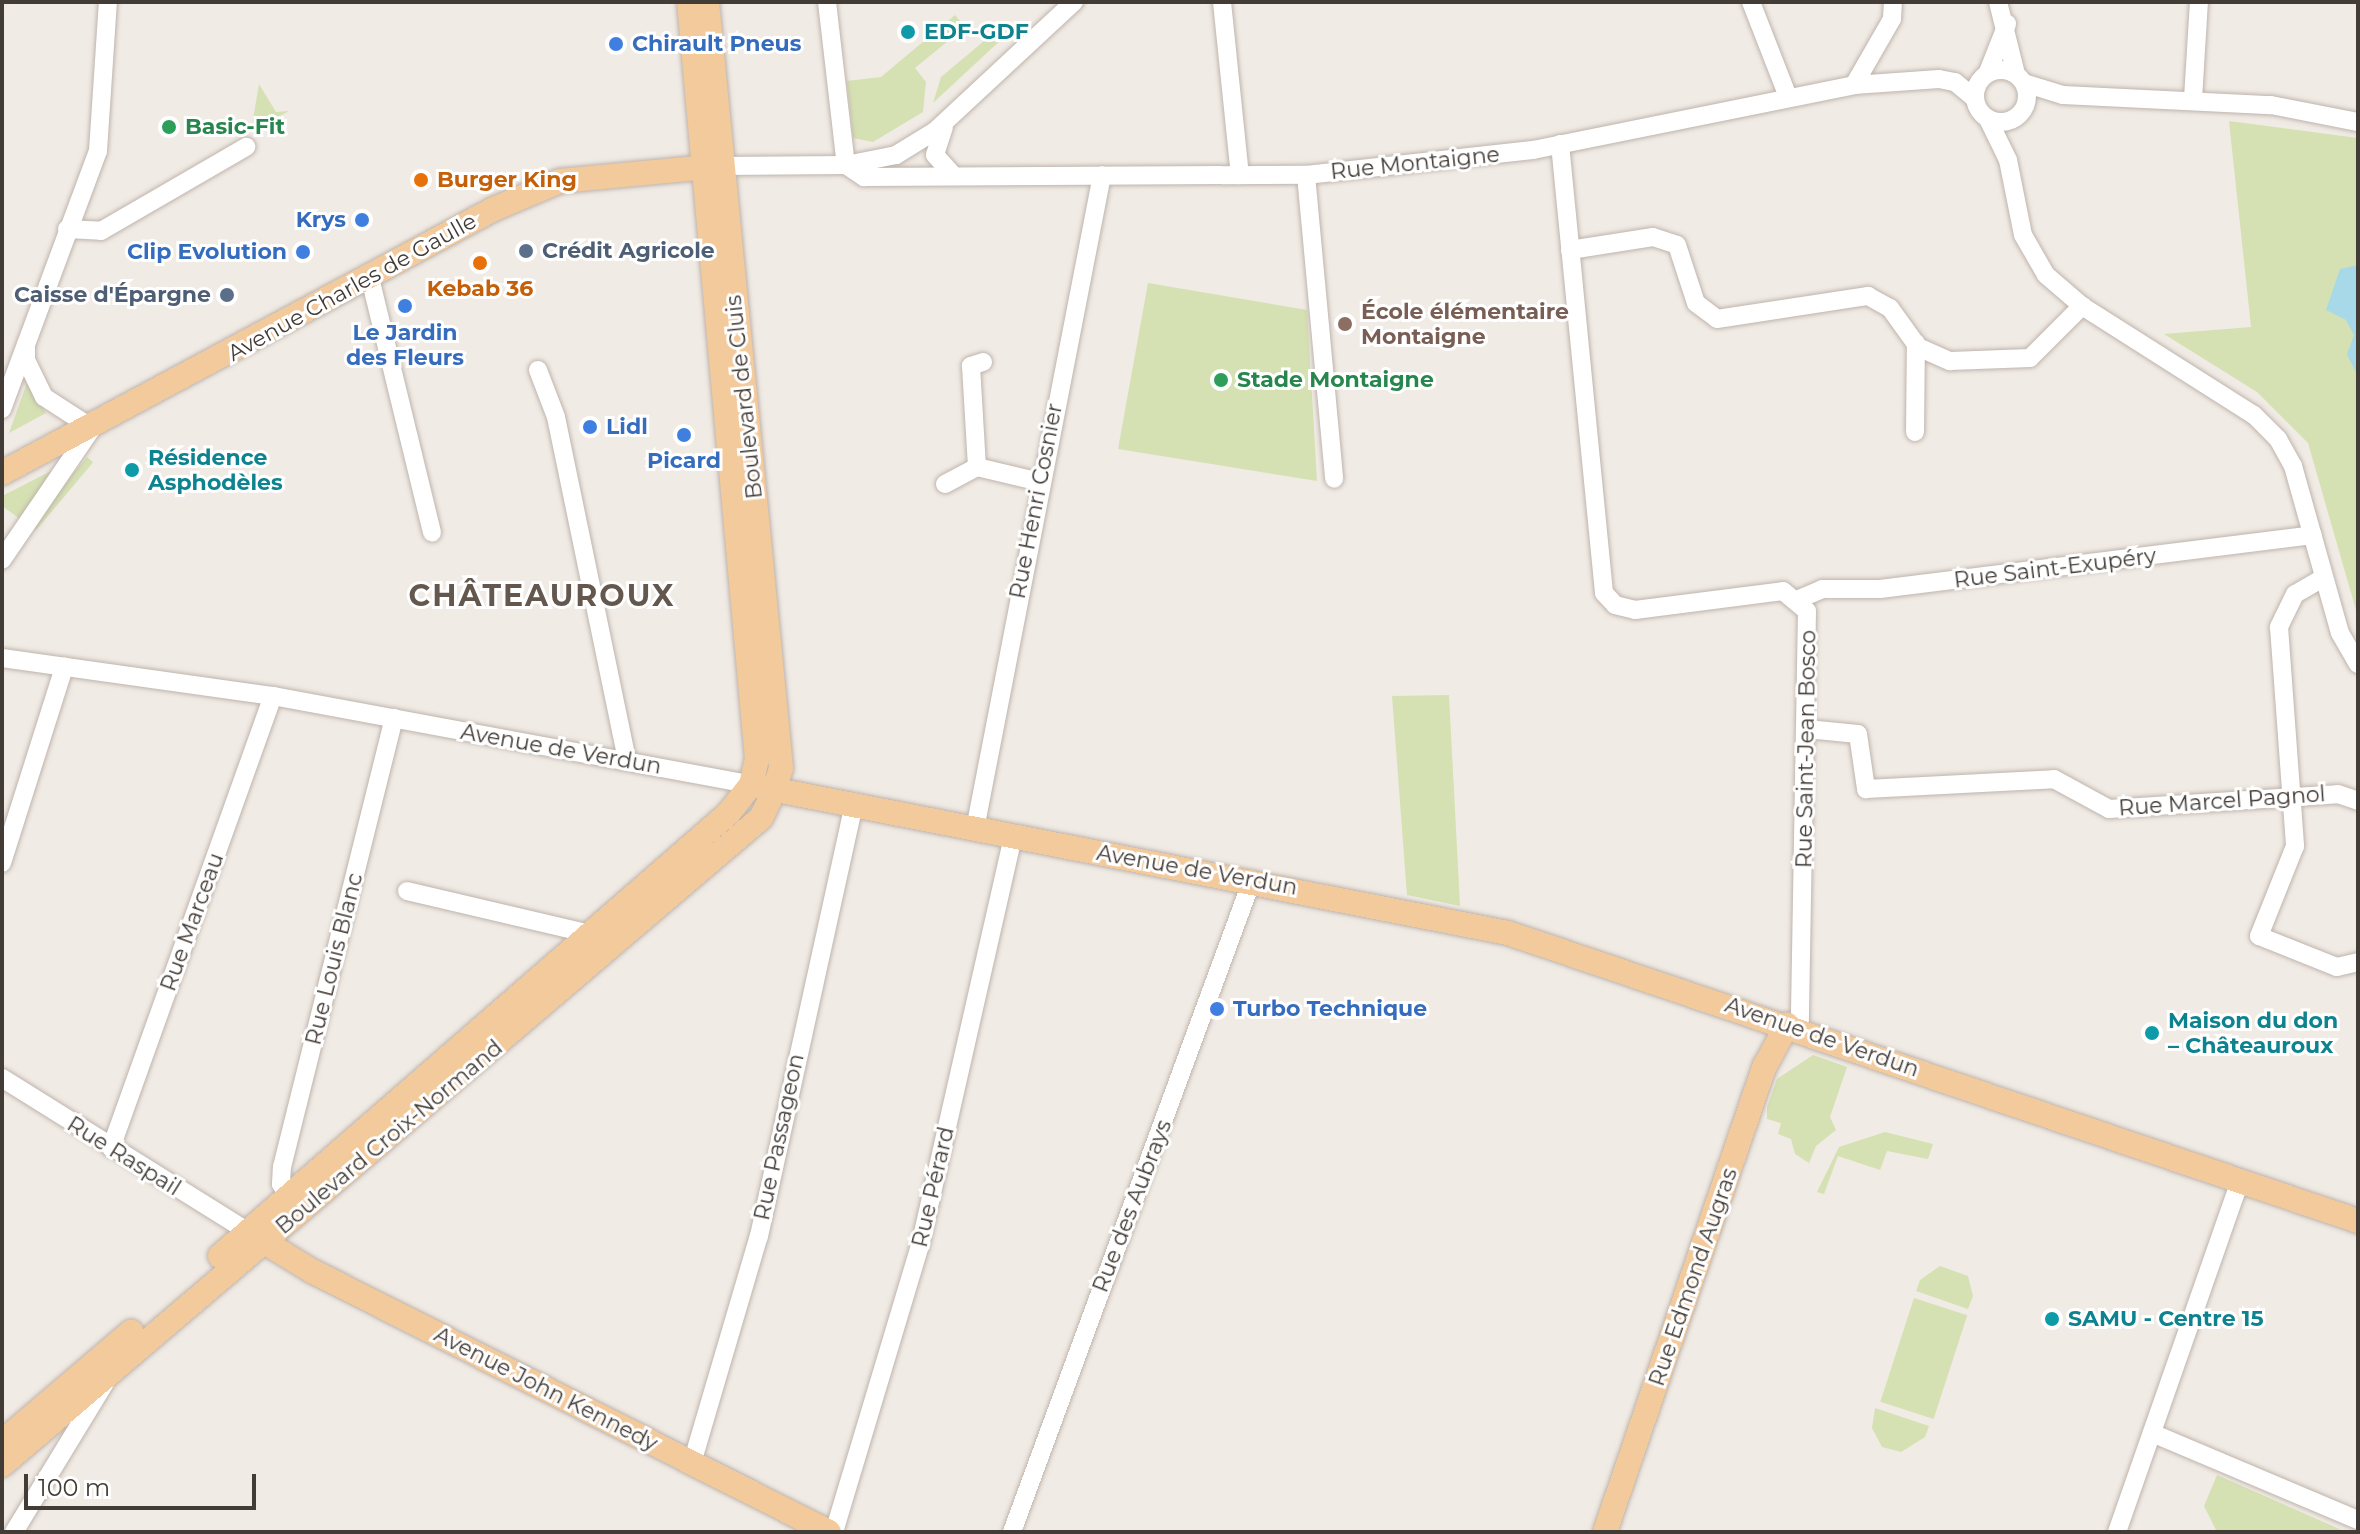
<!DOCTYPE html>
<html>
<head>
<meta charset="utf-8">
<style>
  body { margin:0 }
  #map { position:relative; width:2360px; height:1534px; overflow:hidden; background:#f1ebe5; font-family:Montserrat,sans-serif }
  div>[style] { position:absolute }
  .green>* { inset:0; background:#d5e1b2; transform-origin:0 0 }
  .water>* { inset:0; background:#a7d9e8 }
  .roads { filter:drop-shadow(0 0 2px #beb4ac) drop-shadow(0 0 2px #beb4ac) }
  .minor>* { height:18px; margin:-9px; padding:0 9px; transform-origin:9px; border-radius:9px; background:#fff }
  .minor>.ring { margin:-9px; padding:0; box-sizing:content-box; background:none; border:18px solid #fff; border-radius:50% }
  .major>* { height:24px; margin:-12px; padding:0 12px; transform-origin:12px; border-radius:12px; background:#f3ca9c }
  .dots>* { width:22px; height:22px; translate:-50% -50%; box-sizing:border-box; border:4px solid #fff; border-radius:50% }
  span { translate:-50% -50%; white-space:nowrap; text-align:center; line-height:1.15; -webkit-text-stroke:6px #fff; paint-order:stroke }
  .culture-label { font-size:22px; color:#0d838f; font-weight:700 }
  .left { translate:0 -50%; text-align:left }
  .shop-label { font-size:22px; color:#366cbe; font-weight:700 }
  .right { translate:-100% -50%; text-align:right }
  .leisure-label { font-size:22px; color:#27864d; font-weight:700 }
  .street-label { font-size:22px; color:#423b36 }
  .food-label { font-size:22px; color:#c56008; font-weight:700 }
  .service-label { font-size:22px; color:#4e5e75; font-weight:700 }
  .education-label { font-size:22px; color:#785e54; font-weight:700 }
  .district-label { font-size:30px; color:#64574e; font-weight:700; letter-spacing:2px }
  .frame { position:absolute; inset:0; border:4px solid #423b36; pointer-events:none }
  .scale { position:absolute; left:24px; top:1474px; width:232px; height:36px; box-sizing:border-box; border:4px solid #423b36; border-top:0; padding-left:10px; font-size:24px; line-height:28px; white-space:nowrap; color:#423b36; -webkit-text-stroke:6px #fff; paint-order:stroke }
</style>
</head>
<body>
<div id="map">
  <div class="green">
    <i style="clip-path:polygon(955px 15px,965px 27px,915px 68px,926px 82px,923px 112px,873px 142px,853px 138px,847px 81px,881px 77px)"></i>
    <i style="clip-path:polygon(990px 36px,1004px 37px,933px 103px,941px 77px)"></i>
    <i style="clip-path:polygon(259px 84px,276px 112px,289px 111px,260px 127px,252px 125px)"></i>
    <i style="clip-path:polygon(2229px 121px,2358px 138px,2358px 617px,2308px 443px,2257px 392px,2164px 334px,2251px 327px)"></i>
    <i style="clip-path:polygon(1148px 283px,1307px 310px,1317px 481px,1118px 449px)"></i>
    <i style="clip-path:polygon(27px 383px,46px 413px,9px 433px,19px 405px)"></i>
    <i style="left:87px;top:457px;width:8px;height:89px;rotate:40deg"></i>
    <i style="clip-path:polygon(53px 470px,20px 519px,2px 506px,2px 496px)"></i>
    <i style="clip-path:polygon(1449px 695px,1460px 906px,1407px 895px,1392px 696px)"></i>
    <i style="clip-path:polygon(1813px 1055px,1847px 1067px,1830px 1117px,1836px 1130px,1816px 1146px,1809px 1163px,1795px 1154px,1791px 1139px,1778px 1134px,1781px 1123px,1767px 1119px,1767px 1107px,1777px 1079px)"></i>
    <i style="clip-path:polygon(1885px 1132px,1933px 1144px,1928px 1159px,1887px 1151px,1880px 1170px,1838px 1156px,1824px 1194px,1817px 1192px,1839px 1147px)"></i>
    <i style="clip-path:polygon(1940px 1266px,1968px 1276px,1973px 1296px,1968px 1309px,1916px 1291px,1920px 1280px)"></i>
    <i style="left:1914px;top:1298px;width:56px;height:109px;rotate:18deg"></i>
    <i style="clip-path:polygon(1875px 1408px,1929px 1426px,1925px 1437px,1901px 1452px,1882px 1447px,1872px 1428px)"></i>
    <i style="clip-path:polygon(2217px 1475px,2346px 1532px,2217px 1532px,2204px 1506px)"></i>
  </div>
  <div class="water">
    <i style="clip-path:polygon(2358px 265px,2358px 377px,2347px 354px,2354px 335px,2346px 320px,2326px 310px,2340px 269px)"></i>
  </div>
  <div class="roads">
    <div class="minor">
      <i style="left:827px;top:2px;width:164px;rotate:83.4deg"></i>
      <i style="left:1222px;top:2px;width:174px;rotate:84.1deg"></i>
      <i style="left:1751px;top:2px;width:102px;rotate:68.7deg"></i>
      <i style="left:1998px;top:2px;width:74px;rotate:76deg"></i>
      <i class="ring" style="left:1975px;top:70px;width:34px;height:34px"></i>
      <i style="left:1988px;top:72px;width:52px;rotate:-68.4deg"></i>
      <i style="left:2024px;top:83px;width:41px;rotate:17.1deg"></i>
      <i style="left:2063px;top:95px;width:208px;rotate:2.8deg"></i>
      <i style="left:2271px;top:105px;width:89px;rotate:11.1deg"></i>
      <i style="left:1854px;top:85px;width:76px;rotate:-60.1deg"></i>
      <i style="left:1892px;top:19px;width:17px;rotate:-87deg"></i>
      <i style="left:2193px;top:99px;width:97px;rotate:-86.5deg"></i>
      <i style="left:1988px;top:119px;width:46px;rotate:64deg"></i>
      <i style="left:2008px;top:160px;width:76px;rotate:78.7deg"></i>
      <i style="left:2023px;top:235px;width:46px;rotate:60.1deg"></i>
      <i style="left:2046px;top:275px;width:48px;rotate:40.7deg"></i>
      <i style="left:2082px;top:306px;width:204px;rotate:32.4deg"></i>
      <i style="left:2254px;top:415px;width:34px;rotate:45deg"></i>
      <i style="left:2278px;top:439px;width:31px;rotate:61deg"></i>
      <i style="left:2293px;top:466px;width:173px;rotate:74.3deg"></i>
      <i style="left:2340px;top:633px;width:36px;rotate:60deg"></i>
      <i style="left:944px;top:127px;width:29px;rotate:108deg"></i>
      <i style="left:935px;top:155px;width:24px;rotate:48deg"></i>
      <i style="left:1560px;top:144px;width:451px;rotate:84.4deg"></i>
      <i style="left:1604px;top:593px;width:16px;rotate:47deg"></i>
      <i style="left:1615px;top:605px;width:21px;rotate:14deg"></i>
      <i style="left:1635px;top:610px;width:149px;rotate:-7.3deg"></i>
      <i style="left:1783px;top:591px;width:31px;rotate:40deg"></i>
      <i style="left:1807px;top:611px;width:418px;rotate:91deg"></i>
      <i style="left:846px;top:165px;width:22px;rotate:34deg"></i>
      <i style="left:864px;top:177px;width:442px;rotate:-0.3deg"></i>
      <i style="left:1306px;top:175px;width:228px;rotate:-6.3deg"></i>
      <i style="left:1533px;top:150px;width:328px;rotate:-11.4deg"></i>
      <i style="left:1854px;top:85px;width:85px;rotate:-4deg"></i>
      <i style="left:1939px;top:79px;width:16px;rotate:11deg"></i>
      <i style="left:1955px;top:82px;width:26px;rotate:40deg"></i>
      <i style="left:721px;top:166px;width:125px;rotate:-0.5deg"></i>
      <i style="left:846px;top:165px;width:51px;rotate:-11.3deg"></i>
      <i style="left:896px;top:155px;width:46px;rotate:-31.6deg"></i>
      <i style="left:935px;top:131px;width:190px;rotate:-42.9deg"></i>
      <i style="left:1306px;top:175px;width:305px;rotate:84.7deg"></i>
      <i style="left:67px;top:229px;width:34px;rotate:3deg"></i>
      <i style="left:101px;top:231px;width:168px;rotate:-30.1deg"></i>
      <i style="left:1570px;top:250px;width:84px;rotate:-8.9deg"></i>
      <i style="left:1653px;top:237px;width:25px;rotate:18deg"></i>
      <i style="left:1677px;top:245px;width:61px;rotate:71.9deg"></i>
      <i style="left:1696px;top:303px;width:26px;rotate:37deg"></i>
      <i style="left:1717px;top:319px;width:153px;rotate:-8.7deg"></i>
      <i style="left:1868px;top:296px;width:25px;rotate:29deg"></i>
      <i style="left:1890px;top:308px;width:48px;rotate:54.3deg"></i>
      <i style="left:1918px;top:347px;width:35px;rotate:24deg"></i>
      <i style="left:1950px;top:361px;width:80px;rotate:-2.1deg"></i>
      <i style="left:2030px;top:358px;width:74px;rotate:-45deg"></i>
      <i style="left:370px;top:278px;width:262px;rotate:76.3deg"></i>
      <i style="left:983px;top:362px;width:13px;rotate:162deg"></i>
      <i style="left:971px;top:366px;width:101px;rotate:86.6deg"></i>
      <i style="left:977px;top:467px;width:65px;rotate:13.4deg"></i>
      <i style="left:538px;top:370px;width:50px;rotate:69deg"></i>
      <i style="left:556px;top:417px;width:350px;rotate:78.3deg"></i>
      <i style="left:2px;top:409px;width:275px;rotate:-69.6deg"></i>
      <i style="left:98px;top:151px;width:149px;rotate:-86.2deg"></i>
      <i style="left:1915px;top:432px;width:89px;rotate:-89.4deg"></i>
      <i style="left:945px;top:484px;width:36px;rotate:-28deg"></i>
      <i style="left:2px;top:560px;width:160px;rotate:-55.7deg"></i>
      <i style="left:92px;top:428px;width:57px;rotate:-147.1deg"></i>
      <i style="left:44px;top:397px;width:41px;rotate:-115.9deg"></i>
      <i style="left:26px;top:360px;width:16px;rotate:-90deg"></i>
      <i style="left:2323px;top:578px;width:32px;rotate:150deg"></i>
      <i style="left:2295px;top:594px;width:37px;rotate:116deg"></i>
      <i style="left:2279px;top:627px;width:220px;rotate:85.8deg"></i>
      <i style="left:2295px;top:846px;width:97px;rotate:111.8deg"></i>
      <i style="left:2259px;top:936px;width:84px;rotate:21.7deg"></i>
      <i style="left:2337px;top:967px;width:22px;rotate:-13deg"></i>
      <i style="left:1799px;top:599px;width:25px;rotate:-23deg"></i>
      <i style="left:1822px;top:589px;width:58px"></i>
      <i style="left:1880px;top:589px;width:436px;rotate:-7.1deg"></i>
      <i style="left:2px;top:658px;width:274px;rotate:8deg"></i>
      <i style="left:273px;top:696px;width:486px;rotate:10.5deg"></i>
      <i style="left:1807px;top:729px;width:51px;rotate:5.6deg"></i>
      <i style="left:1858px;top:734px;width:56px;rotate:81.7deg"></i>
      <i style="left:1866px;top:789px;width:188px;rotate:-3deg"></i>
      <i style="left:2054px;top:779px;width:63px;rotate:28.6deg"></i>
      <i style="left:2109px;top:809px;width:229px;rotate:-3.7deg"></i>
      <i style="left:2338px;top:794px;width:21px;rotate:19deg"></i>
      <i style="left:975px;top:829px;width:666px;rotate:-79.01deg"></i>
      <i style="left:2px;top:863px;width:206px;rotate:-72.4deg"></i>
      <i style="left:407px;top:891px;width:188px;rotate:13.2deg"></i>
      <i style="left:2px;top:1078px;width:290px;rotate:32deg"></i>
      <i style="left:111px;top:1148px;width:480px;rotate:-70.3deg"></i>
      <i style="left:290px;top:1197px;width:16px;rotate:-125deg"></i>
      <i style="left:281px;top:1184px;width:17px;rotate:-87deg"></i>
      <i style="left:282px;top:1167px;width:463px;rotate:-76deg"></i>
      <i style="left:2152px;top:1433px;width:224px;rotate:22.9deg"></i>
      <i style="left:692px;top:1463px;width:237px;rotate:-73.6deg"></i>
      <i style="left:759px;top:1236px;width:439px;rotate:-77.6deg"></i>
      <i style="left:14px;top:1532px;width:180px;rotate:-58.6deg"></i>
      <i style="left:834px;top:1532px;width:299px;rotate:-73.3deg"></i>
      <i style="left:920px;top:1246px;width:420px;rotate:-77.2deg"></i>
      <i style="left:1012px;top:1532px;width:695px;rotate:-69.79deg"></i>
      <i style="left:2117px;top:1532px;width:373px;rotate:-70.7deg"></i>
    </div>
    <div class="major">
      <i style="left:2px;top:473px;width:558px;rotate:-28.22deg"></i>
      <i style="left:494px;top:209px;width:72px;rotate:-23deg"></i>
      <i style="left:560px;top:181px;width:159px;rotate:-5.4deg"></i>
      <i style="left:761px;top:787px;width:761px;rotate:11.06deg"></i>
      <i style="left:1508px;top:933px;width:897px;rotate:18.72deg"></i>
      <i style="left:253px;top:1235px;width:69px;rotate:31.4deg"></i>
      <i style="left:312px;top:1271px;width:579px;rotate:26.79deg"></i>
      <i style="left:220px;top:1256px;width:673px;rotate:-41.03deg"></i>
      <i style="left:728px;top:814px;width:37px;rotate:-52deg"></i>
      <i style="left:751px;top:785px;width:27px;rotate:-77deg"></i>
      <i style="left:757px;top:759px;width:760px;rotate:-95.13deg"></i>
      <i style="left:2px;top:1442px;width:170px;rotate:-40.5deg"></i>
      <i style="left:2px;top:1465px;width:997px;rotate:-40.45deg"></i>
      <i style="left:761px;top:818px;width:30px;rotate:-64deg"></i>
      <i style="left:774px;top:791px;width:24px;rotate:-73deg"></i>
      <i style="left:781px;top:768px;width:770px;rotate:-95.52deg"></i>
      <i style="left:1605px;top:1532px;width:493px;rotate:-71.1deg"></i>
      <i style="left:1765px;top:1066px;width:47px;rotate:-61.8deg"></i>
    </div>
  </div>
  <div class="dots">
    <i style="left:908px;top:32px;background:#0f9aa8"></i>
    <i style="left:616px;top:44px;background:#3f7fe0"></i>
    <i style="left:169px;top:127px;background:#2e9e5b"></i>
    <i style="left:421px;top:180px;background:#e8710a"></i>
    <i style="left:362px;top:220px;background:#3f7fe0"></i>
    <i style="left:526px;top:251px;background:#5c6f8a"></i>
    <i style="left:303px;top:252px;background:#3f7fe0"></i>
    <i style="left:480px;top:263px;background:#e8710a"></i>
    <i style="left:227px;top:295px;background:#5c6f8a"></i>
    <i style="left:405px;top:306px;background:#3f7fe0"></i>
    <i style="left:1345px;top:324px;background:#8d6e63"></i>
    <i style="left:1221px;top:380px;background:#2e9e5b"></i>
    <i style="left:590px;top:427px;background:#3f7fe0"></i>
    <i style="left:684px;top:435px;background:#3f7fe0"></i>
    <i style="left:132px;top:470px;background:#0f9aa8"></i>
    <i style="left:1217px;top:1009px;background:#3f7fe0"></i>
    <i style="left:2152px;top:1033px;background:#0f9aa8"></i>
    <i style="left:2052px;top:1319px;background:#0f9aa8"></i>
  </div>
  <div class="culture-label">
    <span class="left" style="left:924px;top:32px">EDF-GDF</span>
    <span class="left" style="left:148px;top:470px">Résidence<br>Asphodèles</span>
    <span class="left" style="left:2168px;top:1033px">Maison du don<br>– Châteauroux</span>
    <span class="left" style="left:2068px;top:1319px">SAMU - Centre 15</span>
  </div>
  <div class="shop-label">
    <span class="left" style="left:632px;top:44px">Chirault Pneus</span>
    <span class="right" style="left:346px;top:220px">Krys</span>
    <span class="right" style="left:287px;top:252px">Clip Evolution</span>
    <span style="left:405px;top:345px">Le Jardin<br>des Fleurs</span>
    <span class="left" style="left:606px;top:427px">Lidl</span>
    <span style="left:684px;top:461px">Picard</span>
    <span class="left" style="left:1233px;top:1009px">Turbo Technique</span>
  </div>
  <div class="leisure-label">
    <span class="left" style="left:185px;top:127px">Basic-Fit</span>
    <span class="left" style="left:1237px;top:380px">Stade Montaigne</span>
  </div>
  <div class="street-label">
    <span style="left:1415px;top:163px;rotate:-6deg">Rue Montaigne</span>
    <span style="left:352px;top:287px;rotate:-29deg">Avenue Charles de Gaulle</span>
    <span style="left:744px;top:397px;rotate:-96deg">Boulevard de Cluis</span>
    <span style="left:1036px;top:501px;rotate:-79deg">Rue Henri Cosnier</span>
    <span style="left:2055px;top:568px;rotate:-7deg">Rue Saint-Exupéry</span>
    <span style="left:561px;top:749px;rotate:10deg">Avenue de Verdun</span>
    <span style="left:1806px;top:749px;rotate:-89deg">Rue Saint-Jean Bosco</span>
    <span style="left:2222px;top:801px;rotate:-4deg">Rue Marcel Pagnol</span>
    <span style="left:1197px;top:870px;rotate:10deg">Avenue de Verdun</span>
    <span style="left:192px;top:922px;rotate:-70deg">Rue Marceau</span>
    <span style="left:334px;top:959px;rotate:-76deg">Rue Louis Blanc</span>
    <span style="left:1822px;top:1037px;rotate:19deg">Avenue de Verdun</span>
    <span style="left:389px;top:1137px;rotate:-40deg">Boulevard Croix-Normand</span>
    <span style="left:779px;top:1137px;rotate:-78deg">Rue Passageon</span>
    <span style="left:124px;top:1156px;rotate:32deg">Rue Raspail</span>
    <span style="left:933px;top:1187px;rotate:-77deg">Rue Pérard</span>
    <span style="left:1132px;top:1206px;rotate:-69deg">Rue des Aubrays</span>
    <span style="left:1693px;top:1277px;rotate:-71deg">Rue Edmond Augras</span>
    <span style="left:546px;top:1389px;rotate:27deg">Avenue John Kennedy</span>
  </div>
  <div class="food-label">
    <span class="left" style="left:437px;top:180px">Burger King</span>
    <span style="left:480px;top:289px">Kebab 36</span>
  </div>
  <div class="service-label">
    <span class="left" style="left:542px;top:251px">Crédit Agricole</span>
    <span class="right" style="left:211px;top:295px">Caisse d'Épargne</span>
  </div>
  <div class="education-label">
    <span class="left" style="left:1361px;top:324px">École élémentaire<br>Montaigne</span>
  </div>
  <div class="district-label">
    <span style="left:542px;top:596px">CHÂTEAUROUX</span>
  </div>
  <div class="frame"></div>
  <div class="scale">100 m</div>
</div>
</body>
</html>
